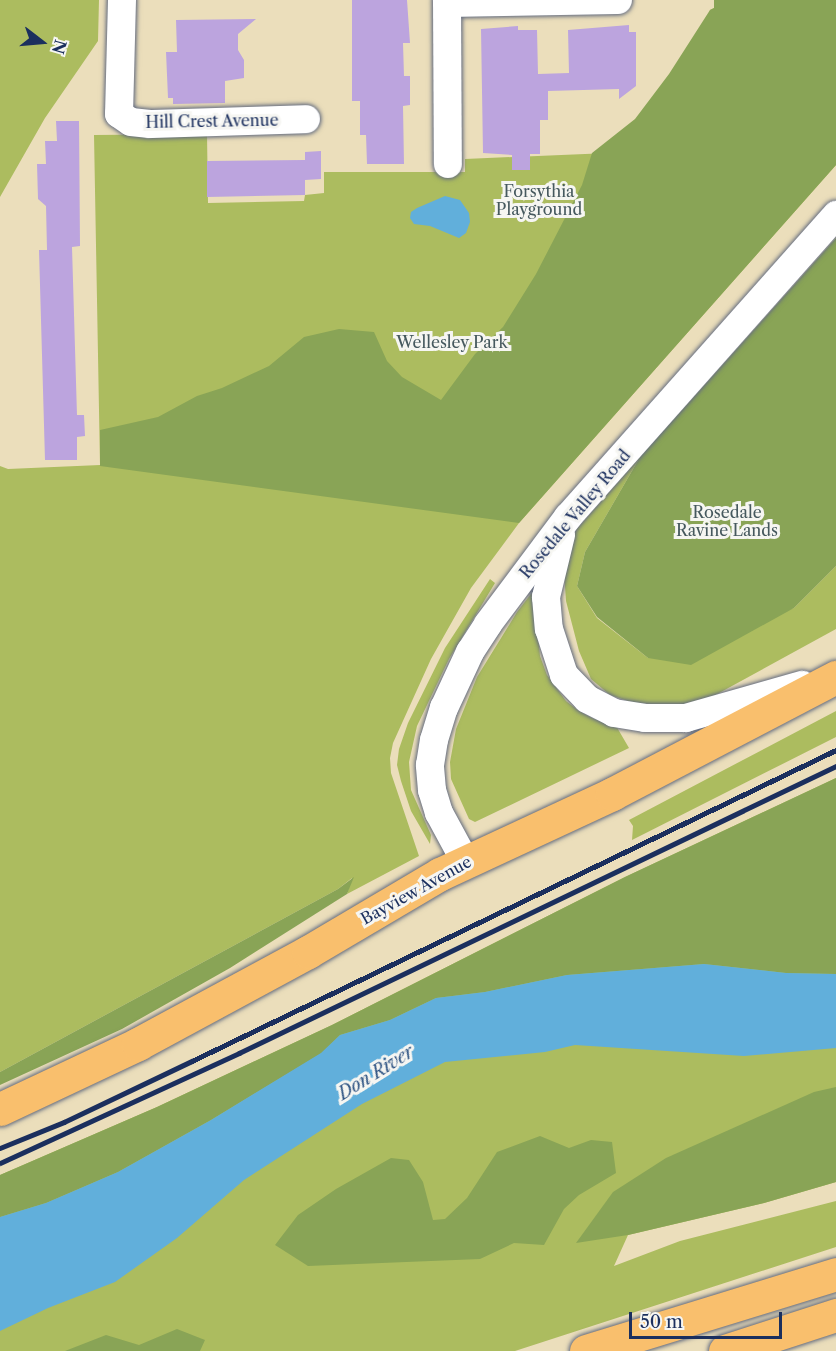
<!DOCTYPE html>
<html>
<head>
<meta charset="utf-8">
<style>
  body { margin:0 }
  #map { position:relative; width:836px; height:1351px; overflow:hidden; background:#ebdebb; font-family:"Libre Caslon Text",serif }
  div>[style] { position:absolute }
  .green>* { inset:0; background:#acbc5f }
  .forest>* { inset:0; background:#89a456 }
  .water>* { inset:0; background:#61afdb }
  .building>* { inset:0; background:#bca4de }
  .roads { filter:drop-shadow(0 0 2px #646c7f) drop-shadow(0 0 2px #646c7f) }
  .minor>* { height:28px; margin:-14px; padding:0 14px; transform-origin:14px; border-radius:14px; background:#fff }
  .major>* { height:33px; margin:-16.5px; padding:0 16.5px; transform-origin:16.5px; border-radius:16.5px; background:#f9bf6d }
  .highway>* { height:33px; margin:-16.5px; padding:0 16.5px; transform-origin:16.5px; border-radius:16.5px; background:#f9bf6d }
  .rail>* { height:4.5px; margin:-2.25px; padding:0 2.25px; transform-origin:2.25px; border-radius:2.25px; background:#1b2f5e }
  span { translate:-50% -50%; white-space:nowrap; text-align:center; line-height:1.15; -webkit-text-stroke:6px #f6f6f2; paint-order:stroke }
  .street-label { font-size:16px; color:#1b2f5e }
  .park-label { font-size:16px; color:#46595e }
  .water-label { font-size:18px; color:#305584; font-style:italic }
  .north { position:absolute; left:12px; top:12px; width:60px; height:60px; -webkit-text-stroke:4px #f6f6f2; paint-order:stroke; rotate:106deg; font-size:16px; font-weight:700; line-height:24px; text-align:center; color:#1b2f5e }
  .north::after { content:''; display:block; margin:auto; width:21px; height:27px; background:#1b2f5e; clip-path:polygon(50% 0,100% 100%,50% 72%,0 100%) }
  .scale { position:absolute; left:629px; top:1312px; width:153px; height:27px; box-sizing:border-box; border:3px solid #1b2f5e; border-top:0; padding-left:8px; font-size:18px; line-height:21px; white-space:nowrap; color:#1b2f5e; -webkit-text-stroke:4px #f6f6f2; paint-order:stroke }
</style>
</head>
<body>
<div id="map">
  <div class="green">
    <i style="clip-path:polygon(0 0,99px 0,98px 41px,45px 118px,0 197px)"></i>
    <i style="clip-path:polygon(714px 0,836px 0,836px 165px,519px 523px,471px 588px,431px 659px,393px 743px,390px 758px,391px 773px,419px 856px,347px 894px,352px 878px,338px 889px,0 1072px,0 466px,8px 469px,100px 465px,94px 135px,207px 134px,208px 203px,304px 201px,305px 195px,324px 193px,324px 172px,465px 172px,465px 159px,680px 150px,710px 10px,714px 8px)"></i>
    <i style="clip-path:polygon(640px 457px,585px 552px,577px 586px,597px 618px,648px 658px,794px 608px,836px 566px,836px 629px,710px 698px,687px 706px,634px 703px,610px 695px,591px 679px,579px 651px,566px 601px,564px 572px,576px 530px)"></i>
    <i style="clip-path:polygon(490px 579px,495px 583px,449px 659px,417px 726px,409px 762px,411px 790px,431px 835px,430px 844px,411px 811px,401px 781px,397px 765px,399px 749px,408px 723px,445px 648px)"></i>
    <i style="clip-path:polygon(534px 590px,540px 656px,547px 675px,566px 701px,579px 711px,594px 719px,615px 724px,629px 748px,475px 822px,469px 819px,451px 779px,450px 762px,456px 729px,477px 677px,517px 612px)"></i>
    <i style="clip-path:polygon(836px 711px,836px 737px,632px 840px,633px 826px,629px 820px)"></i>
    <i style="clip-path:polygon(836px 778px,836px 1182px,764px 1203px,628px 1235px,614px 1266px,680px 1241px,836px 1201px,836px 1247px,515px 1351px,0 1351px,0 1175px,157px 1107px,332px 1025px,625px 877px)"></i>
  </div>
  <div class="forest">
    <i style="clip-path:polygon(714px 0,836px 0,836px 165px,519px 523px,100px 466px,100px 430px,158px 417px,197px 396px,222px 388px,269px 366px,304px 337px,339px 329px,374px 332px,387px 361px,402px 377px,441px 400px,475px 354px,503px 327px,536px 274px,582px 185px,592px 153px,635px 119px,669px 74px,710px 10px,714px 8px)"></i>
    <i style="clip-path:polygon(836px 238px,836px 566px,794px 608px,691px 665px,648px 658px,597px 617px,577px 586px,585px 552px,640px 457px)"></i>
    <i style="clip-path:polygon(836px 778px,836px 974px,786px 973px,704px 964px,567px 975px,485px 992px,436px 998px,390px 1020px,340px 1035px,322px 1053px,211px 1120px,118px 1172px,46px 1203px,0 1217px,0 1175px,157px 1107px,332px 1025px,625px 877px)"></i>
    <i style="clip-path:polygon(354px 877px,347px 894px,230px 968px,122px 1029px,0 1085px,0 1072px,338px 889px)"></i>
    <i style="clip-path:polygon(836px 1087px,836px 1182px,764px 1203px,628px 1235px,576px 1243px,613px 1192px,666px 1158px,814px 1092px)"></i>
    <i style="clip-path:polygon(540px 1136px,569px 1148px,591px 1140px,612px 1142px,616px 1173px,579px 1195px,564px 1209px,544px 1245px,514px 1243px,480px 1259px,308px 1266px,275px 1245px,298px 1215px,336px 1189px,391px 1158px,409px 1160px,423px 1182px,433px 1220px,445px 1219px,467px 1198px,497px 1152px)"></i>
    <i style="clip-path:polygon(177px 1329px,205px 1340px,200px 1351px,65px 1351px,106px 1335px,139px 1345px)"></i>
  </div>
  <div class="water">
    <i style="clip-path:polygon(445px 196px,460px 200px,469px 213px,470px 222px,466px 233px,459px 238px,430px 226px,414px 224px,410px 218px,411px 212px,417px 208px)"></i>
    <i style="clip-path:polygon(704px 964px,786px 973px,836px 974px,836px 1048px,744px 1056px,575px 1045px,545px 1052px,445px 1062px,362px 1104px,244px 1180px,177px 1238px,115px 1282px,48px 1308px,0 1331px,0 1217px,46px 1203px,118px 1172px,211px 1120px,321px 1053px,340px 1035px,390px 1020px,436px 998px,485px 992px,567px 975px)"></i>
  </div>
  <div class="building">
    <i style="clip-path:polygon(352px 0,407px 0,410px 43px,403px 43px,404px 76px,410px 76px,410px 105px,403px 106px,404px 164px,367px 164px,366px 135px,360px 135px,360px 101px,352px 101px)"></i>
    <i style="clip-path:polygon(256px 19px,238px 34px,238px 50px,244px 60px,244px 78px,225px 81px,225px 103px,173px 104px,173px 98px,168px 98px,166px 52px,177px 52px,176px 20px)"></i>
    <i style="clip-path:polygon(629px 25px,629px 32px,636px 32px,636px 86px,619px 99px,619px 89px,548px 91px,548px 120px,540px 120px,540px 154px,530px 154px,530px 170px,512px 170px,512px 155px,483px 153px,481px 29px,518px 26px,518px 30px,537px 30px,538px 74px,569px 73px,568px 30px)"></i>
    <i style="clip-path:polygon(56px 121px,79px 121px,80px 246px,72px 247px,77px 415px,84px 415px,85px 436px,77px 437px,77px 460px,45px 460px,39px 250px,47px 250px,46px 206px,38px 199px,37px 164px,46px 164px,45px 141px,57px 141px)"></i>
    <i style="clip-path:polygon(321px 151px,321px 179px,305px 180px,305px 195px,207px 197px,207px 161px,305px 160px,305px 152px)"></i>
  </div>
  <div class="roads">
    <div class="minor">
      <i style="left:122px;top:0;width:114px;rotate:91.5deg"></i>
      <i style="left:119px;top:114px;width:14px;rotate:34deg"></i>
      <i style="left:131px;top:122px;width:19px;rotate:6deg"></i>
      <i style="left:150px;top:124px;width:156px;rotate:-1.8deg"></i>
      <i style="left:447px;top:0;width:164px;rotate:89.7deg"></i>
      <i style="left:447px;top:3px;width:171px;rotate:-1deg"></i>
      <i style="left:561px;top:535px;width:64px;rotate:103.6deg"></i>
      <i style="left:546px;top:597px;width:32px;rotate:85deg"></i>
      <i style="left:549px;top:629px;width:48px;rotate:71.9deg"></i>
      <i style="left:564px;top:675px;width:33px;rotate:46deg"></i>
      <i style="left:587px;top:699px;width:30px;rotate:27deg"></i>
      <i style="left:614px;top:713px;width:31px;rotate:9deg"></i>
      <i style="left:645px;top:718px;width:41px"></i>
      <i style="left:686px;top:718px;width:121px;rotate:-15.9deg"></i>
      <i style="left:465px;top:861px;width:55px;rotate:-118.4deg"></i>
      <i style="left:439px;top:813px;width:24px;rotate:-107deg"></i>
      <i style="left:432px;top:790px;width:25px;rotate:-95deg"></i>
      <i style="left:430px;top:765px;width:25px;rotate:-81deg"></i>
      <i style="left:434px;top:740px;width:34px;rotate:-73deg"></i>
      <i style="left:444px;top:708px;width:62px;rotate:-65.1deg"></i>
      <i style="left:470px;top:652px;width:33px;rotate:-57deg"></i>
      <i style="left:488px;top:624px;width:134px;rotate:-53.2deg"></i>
      <i style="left:568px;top:517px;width:404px;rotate:-48.4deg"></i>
    </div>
    <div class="major">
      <i style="left:0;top:1109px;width:153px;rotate:-25.2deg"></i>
      <i style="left:138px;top:1044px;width:193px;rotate:-28.4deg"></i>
      <i style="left:308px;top:952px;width:153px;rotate:-30.6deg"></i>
      <i style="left:440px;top:874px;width:190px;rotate:-24.9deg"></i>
      <i style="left:612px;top:794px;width:253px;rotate:-27.6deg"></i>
    </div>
    <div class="highway">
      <i style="left:586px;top:1351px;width:262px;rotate:-17.1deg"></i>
      <i style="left:725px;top:1351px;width:117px;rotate:-18deg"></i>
    </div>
  </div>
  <div class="rail">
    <i style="left:0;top:1148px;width:69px;rotate:-22.1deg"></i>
    <i style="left:64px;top:1122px;width:142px;rotate:-25.5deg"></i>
    <i style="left:192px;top:1061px;width:715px;rotate:-25.78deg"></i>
    <i style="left:0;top:1163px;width:263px;rotate:-24.7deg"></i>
    <i style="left:239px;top:1053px;width:662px;rotate:-25.68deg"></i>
  </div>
  <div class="street-label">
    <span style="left:212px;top:121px;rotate:-1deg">Hill Crest Avenue</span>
    <span style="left:575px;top:514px;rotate:-50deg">Rosedale Valley Road</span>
    <span style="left:416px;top:890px;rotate:-29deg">Bayview Avenue</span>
  </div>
  <div class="park-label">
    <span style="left:539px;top:200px">Forsythia<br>Playground</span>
    <span style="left:452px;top:342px">Wellesley Park</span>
    <span style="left:727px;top:521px">Rosedale<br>Ravine Lands</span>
  </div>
  <div class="water-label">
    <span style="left:376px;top:1073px;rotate:-32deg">Don River</span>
  </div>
  <div class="north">N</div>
  <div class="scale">50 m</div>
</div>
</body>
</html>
